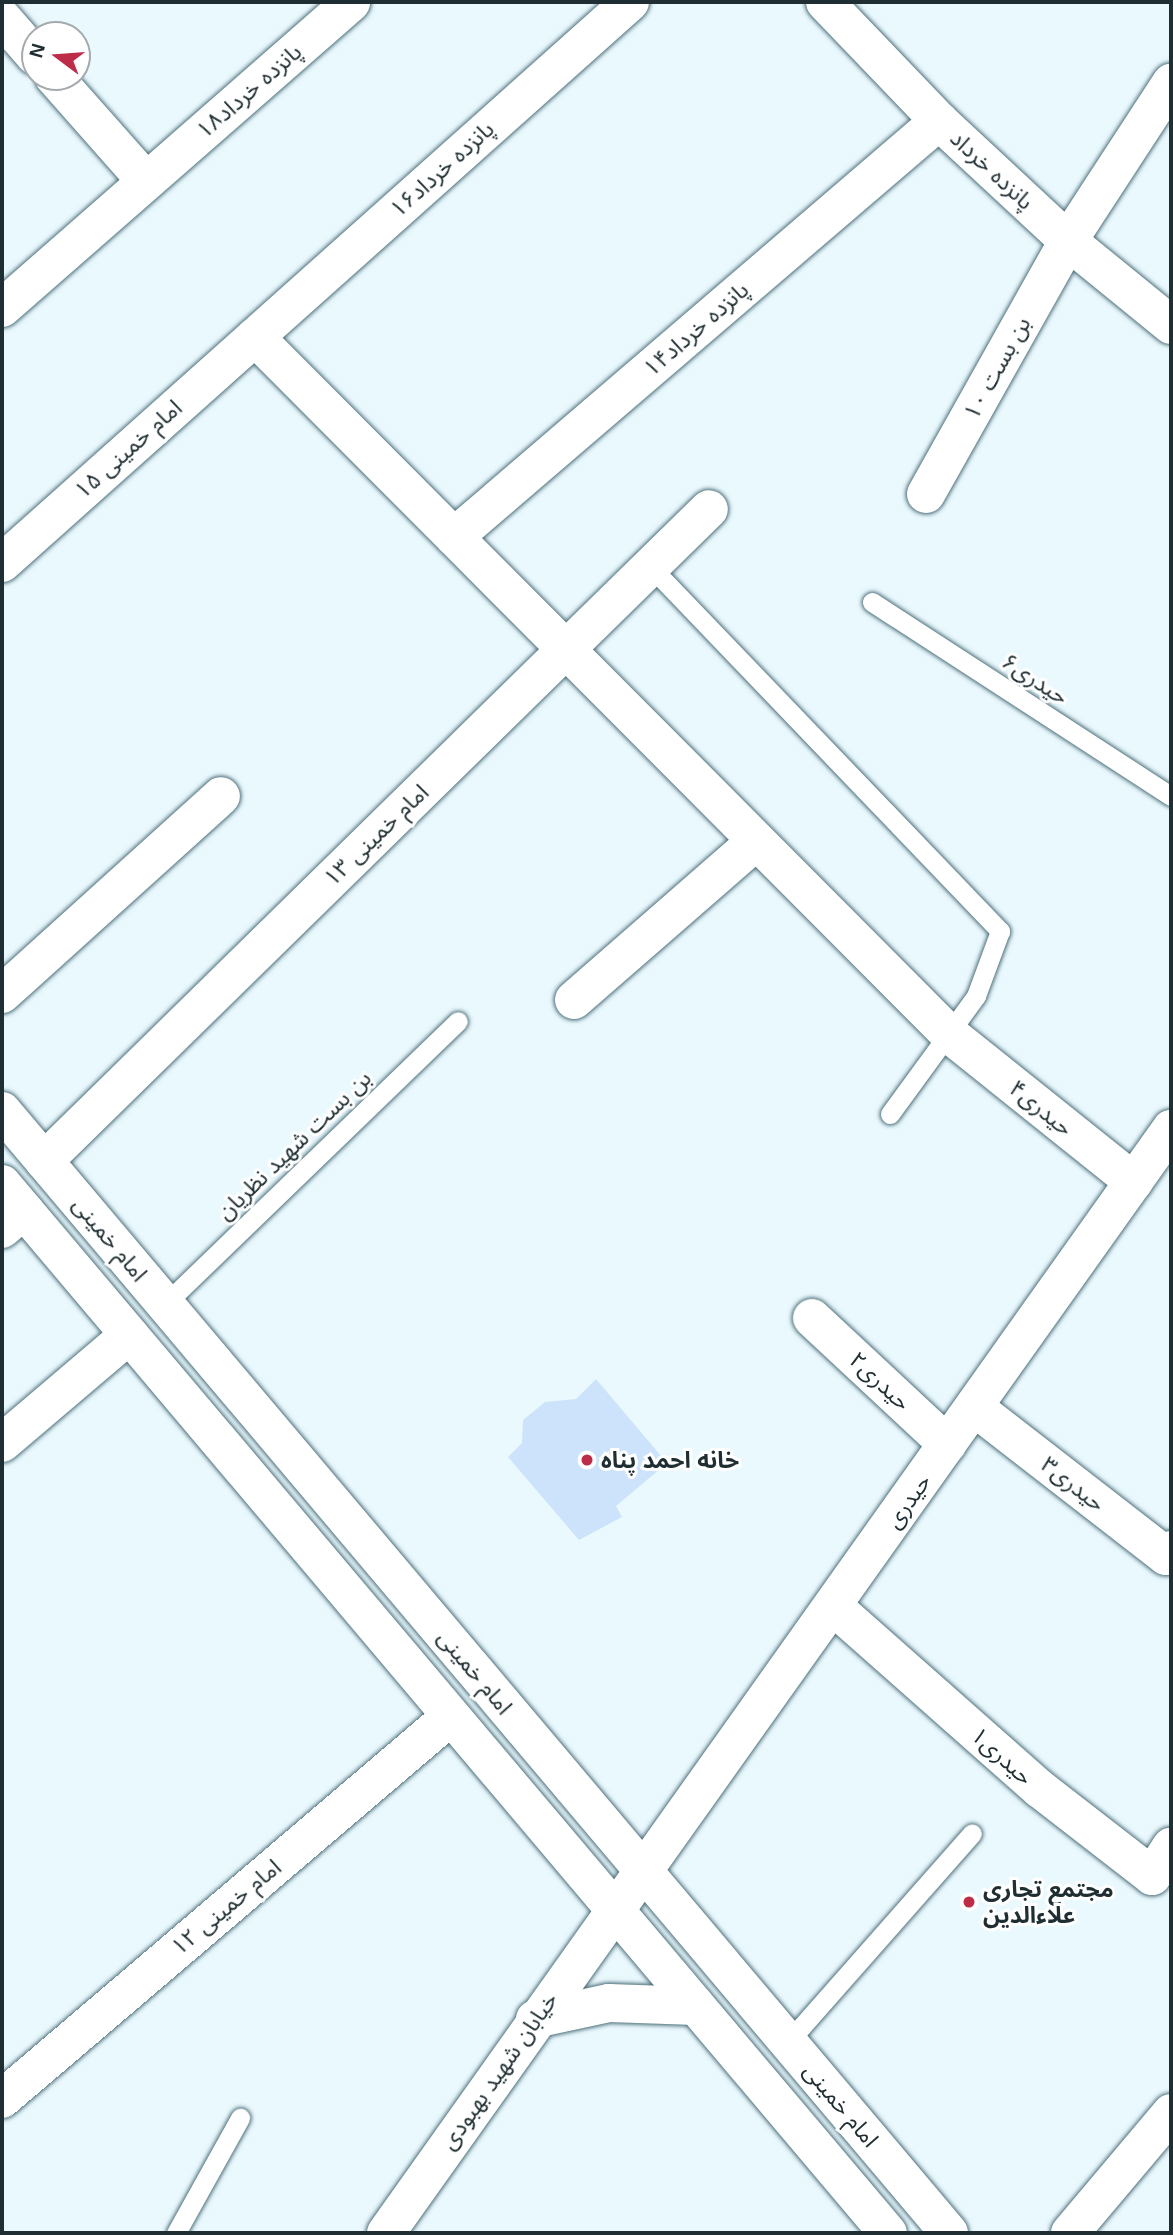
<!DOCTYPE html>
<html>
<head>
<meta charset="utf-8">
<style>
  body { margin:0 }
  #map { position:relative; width:1173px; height:2235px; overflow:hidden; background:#eaf9fe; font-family:Arial,"Noto Sans Arabic",sans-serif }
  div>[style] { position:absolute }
  .building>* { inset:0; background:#cce3fb }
  .roads { filter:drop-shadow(0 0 2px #4e707b) drop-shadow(0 0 2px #4e707b) }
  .service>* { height:19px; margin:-9.5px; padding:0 9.5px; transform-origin:9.5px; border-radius:9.5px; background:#fff }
  .minor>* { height:38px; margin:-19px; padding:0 19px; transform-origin:19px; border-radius:19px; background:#fff }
  .tertiary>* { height:38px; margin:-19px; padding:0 19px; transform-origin:19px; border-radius:19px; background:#fff }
  .secondary>* { height:38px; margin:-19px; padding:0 19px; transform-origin:19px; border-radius:19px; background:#fff }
  .primary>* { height:38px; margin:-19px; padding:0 19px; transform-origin:19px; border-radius:19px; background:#fff }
  .dots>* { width:19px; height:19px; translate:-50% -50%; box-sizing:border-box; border:4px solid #fff; border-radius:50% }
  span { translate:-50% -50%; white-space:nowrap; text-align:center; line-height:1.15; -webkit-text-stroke:6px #fff; paint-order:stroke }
  .street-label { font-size:23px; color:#1f2e32 }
  .poi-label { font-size:23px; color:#1f2e32; font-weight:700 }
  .left { translate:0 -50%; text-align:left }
  .frame { position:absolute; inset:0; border:4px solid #1f2e32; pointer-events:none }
  .north { position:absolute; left:21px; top:21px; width:70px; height:70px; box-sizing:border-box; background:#fff; border:2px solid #a5abad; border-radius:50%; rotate:286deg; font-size:19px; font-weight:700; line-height:28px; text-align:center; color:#1f2e32 }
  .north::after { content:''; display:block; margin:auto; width:24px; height:32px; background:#be2d47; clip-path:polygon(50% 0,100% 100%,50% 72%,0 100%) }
</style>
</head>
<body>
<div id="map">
  <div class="building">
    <i style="clip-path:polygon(596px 1379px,667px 1463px,616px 1506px,622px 1517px,579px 1540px,508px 1457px,522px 1443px,523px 1420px,545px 1402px,576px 1399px)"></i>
  </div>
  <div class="roads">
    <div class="service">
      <i style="left:650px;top:566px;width:506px;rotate:46.2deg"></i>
      <i style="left:1000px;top:931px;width:69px;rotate:110.3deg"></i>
      <i style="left:976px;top:996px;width:146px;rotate:126.1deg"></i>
      <i style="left:872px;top:602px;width:356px;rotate:33deg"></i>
      <i style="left:165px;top:1304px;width:407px;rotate:-44deg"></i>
      <i style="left:788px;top:2042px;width:278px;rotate:-48.6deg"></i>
      <i style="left:176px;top:2233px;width:132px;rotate:-60.9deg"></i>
    </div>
    <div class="minor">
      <i style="left:2px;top:18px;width:50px;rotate:49deg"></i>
      <i style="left:54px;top:77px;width:139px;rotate:48.5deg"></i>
      <i style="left:2px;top:308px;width:464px;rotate:-41.2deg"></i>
      <i style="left:255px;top:337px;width:982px;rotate:45.12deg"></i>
      <i style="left:948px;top:1033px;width:238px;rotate:38.7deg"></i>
      <i style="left:926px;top:494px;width:290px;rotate:-60.7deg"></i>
      <i style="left:1068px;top:241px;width:189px;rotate:-56.9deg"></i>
      <i style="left:454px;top:537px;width:639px;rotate:-40.62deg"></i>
      <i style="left:2px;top:563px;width:842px;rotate:-41.77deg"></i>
      <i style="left:2px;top:994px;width:295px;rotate:-42.1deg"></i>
      <i style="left:574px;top:1000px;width:242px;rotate:-41.1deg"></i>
      <i style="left:44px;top:1161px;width:931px;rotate:-44.43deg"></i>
      <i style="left:2px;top:1229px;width:29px;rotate:-41deg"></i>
      <i style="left:812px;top:1318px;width:185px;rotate:43deg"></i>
      <i style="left:974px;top:1407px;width:243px;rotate:37.8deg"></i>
      <i style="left:1166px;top:1556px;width:8px;rotate:-50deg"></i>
      <i style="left:2px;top:1443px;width:167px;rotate:-40.4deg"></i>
      <i style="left:833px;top:1606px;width:276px;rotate:41.5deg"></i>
      <i style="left:1040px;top:1789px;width:142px;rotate:37.8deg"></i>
      <i style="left:1152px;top:1876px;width:35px;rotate:-57deg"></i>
      <i style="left:2px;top:2099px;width:590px;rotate:-40.46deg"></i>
      <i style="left:1070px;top:2233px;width:157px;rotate:-49.9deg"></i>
    </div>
    <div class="tertiary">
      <i style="left:825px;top:2px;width:165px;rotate:46.2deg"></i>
      <i style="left:939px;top:121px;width:176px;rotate:42.9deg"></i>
      <i style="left:1068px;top:241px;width:133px;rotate:39.2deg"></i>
    </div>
    <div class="secondary">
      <i style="left:386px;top:2233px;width:1355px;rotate:-54.59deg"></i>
    </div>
    <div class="primary">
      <i style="left:2px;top:1111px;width:1468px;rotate:49.83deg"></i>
      <i style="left:2px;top:1184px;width:1373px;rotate:49.82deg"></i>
      <i style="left:535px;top:2019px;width:76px;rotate:-12.2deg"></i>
      <i style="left:609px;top:2003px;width:87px;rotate:2deg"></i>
    </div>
  </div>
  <div class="dots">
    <i style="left:587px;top:1460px;background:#be2d47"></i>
    <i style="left:969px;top:1902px;background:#be2d47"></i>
  </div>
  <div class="street-label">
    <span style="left:249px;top:91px;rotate:-41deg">پانزده خرداد۱۸</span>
    <span style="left:442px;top:169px;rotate:-42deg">پانزده خرداد۱۶</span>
    <span style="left:992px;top:170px;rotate:43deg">پانزده خرداد</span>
    <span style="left:696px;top:329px;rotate:-41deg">پانزده خرداد۱۴</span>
    <span style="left:997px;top:368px;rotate:-61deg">بن بست ۱۰</span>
    <span style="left:128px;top:449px;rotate:-42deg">امام خمینی ۱۵</span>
    <span style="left:1035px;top:679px;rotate:33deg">حیدری۶</span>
    <span style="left:376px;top:835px;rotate:-44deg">امام خمینی ۱۳</span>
    <span style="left:1041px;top:1108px;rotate:39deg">حیدری۴</span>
    <span style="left:294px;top:1145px;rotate:-44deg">بن بست شهید نظریان</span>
    <span style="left:110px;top:1239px;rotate:50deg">امام خمینی</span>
    <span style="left:880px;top:1381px;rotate:43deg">حیدری۲</span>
    <span style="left:1073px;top:1484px;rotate:38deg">حیدری۳</span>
    <span style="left:908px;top:1501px;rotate:-55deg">حیدری</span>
    <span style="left:475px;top:1672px;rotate:50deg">امام خمینی</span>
    <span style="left:1002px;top:1756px;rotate:42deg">حیدری۱</span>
    <span style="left:226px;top:1907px;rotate:-40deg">امام خمینی ۱۲</span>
    <span style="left:499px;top:2071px;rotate:-55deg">خیابان شهید بهبودی</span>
    <span style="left:841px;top:2105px;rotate:50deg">امام خمینی</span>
  </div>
  <div class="poi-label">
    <span class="left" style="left:601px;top:1460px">خانه احمد پناه</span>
    <span class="left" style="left:983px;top:1902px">مجتمع تجاری<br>علاءالدین</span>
  </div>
  <div class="frame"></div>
  <div class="north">N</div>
</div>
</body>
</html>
